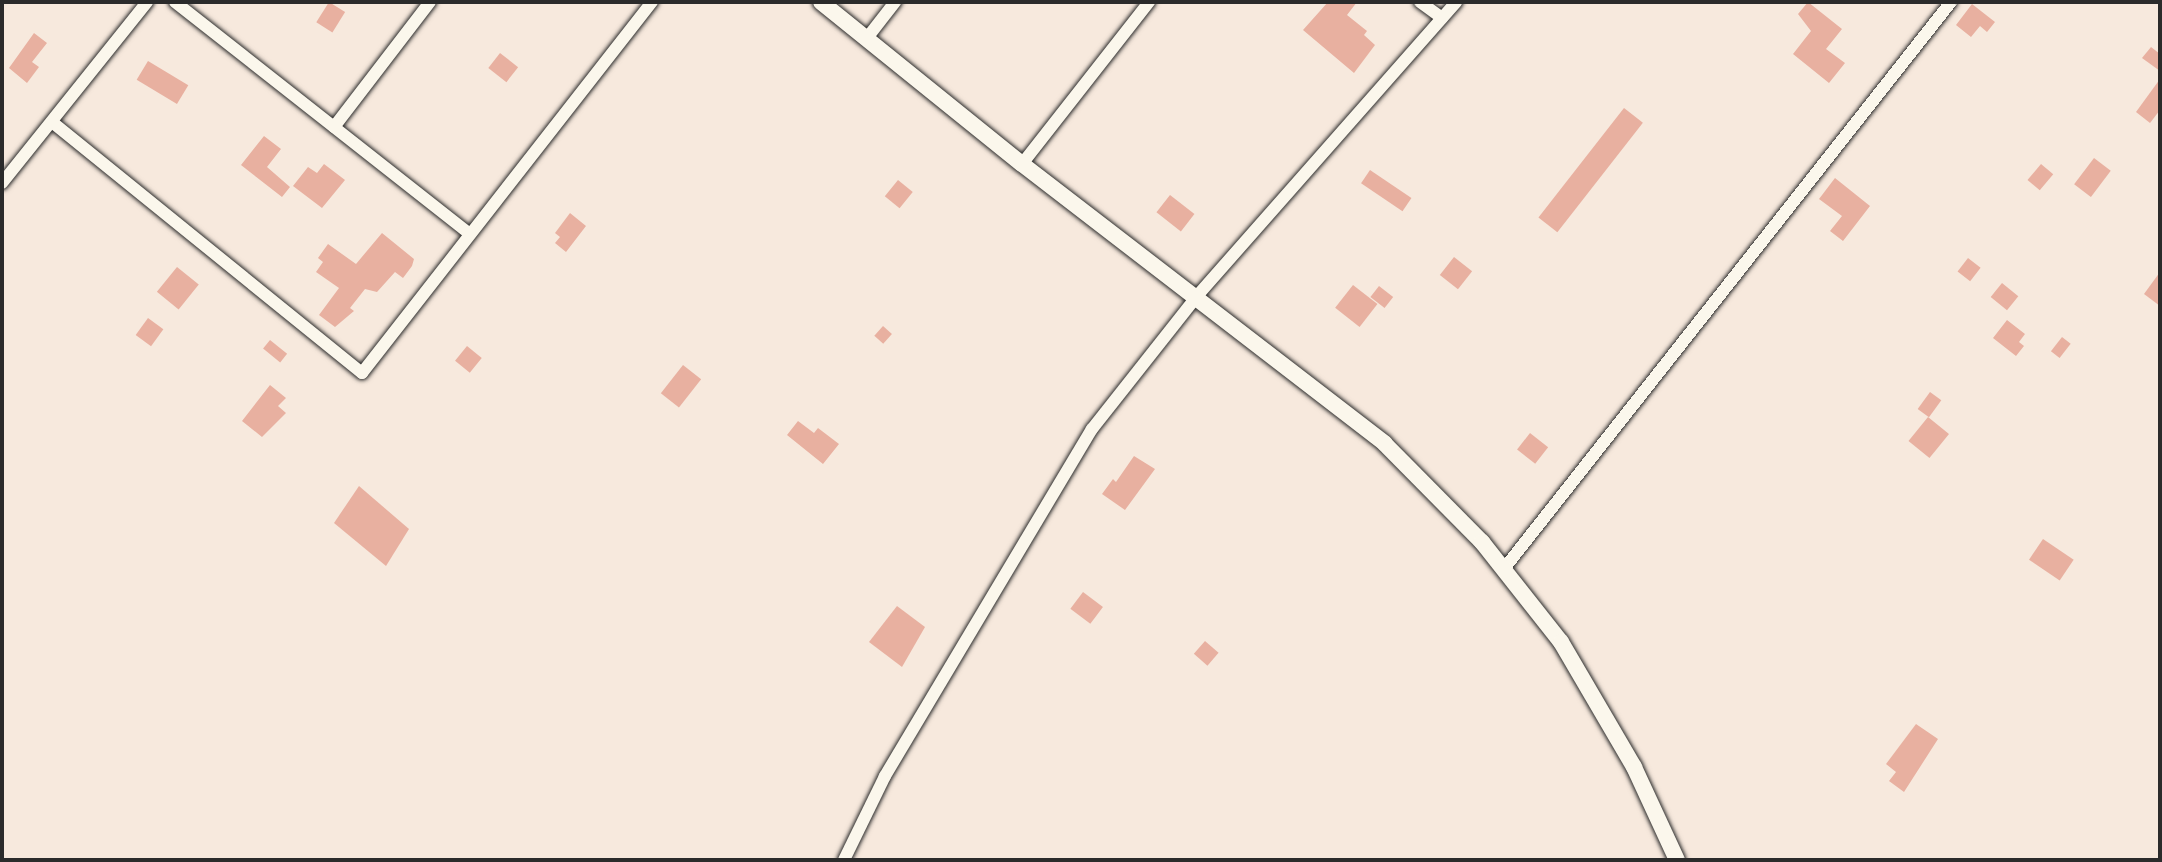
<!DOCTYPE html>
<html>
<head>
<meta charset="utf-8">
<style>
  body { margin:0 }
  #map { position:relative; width:2162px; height:862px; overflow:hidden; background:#f7e9dd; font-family:Itim,sans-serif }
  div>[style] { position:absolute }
  .building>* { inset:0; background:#e8b0a0; transform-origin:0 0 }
  .roads { filter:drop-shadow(0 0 2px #2b2b2b) drop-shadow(0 0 2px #2b2b2b) }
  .minor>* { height:12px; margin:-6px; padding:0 6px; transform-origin:6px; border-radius:6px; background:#fbf7ec }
  .tertiary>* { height:16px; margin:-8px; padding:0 8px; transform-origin:8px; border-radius:8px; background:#fbf7ec }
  span { translate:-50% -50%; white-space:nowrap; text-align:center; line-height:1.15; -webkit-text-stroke:6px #fbf7ec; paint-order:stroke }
  .frame { position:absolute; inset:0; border:4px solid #2b2b2b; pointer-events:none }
</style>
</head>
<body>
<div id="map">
  <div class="building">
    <i style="left:329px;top:2px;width:19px;height:24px;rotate:32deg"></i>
    <i style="clip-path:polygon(1328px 2px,1357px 2px,1347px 15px,1367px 31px,1364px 35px,1375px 45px,1354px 73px,1303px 30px)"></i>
    <i style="clip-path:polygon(1808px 2px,1842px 29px,1826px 49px,1845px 63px,1829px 83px,1793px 54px,1811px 31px,1798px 14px)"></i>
    <i style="clip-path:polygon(1972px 4px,1995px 22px,1987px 32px,1980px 26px,1971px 37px,1956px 25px)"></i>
    <i style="clip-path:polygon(34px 33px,47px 43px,32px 62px,39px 67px,27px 83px,9px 68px)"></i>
    <i style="clip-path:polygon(2151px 47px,2160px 54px,2160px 71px,2142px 58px)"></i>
    <i style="left:500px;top:53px;width:23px;height:19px;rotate:38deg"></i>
    <i style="left:148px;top:61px;width:47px;height:22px;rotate:31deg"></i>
    <i style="clip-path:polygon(2160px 79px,2160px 110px,2150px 123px,2136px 112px)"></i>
    <i style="left:1624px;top:108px;width:24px;height:139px;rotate:38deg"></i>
    <i style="clip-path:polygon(264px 136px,281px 149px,267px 167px,290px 187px,282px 197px,241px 165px)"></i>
    <i style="left:2094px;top:158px;width:21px;height:33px;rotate:37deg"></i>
    <i style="clip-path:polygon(324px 164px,345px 180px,322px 208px,293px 186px,308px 167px,317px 173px)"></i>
    <i style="left:2041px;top:164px;width:16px;height:21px;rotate:40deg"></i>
    <i style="left:1370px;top:170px;width:50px;height:16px;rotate:34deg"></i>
    <i style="clip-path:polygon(1835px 178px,1870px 206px,1843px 241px,1830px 231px,1842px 216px,1819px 199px)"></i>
    <i style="left:898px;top:180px;width:19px;height:21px;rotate:39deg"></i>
    <i style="left:1170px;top:195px;width:31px;height:22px;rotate:38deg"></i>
    <i style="clip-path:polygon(570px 213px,586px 226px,566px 252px,555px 243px,560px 237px,555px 233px)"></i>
    <i style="clip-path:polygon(382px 233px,414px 259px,412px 266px,403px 278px,395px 272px,377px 292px,365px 289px,350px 308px,354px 311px,335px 327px,319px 315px,339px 288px,316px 272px,323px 262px,318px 258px,328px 244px,356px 264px)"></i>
    <i style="left:1454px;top:257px;width:23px;height:23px;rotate:38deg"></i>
    <i style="left:1968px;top:258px;width:16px;height:17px;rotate:38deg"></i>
    <i style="left:177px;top:267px;width:28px;height:32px;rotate:39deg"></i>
    <i style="clip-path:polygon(2160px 272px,2160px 306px,2144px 294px)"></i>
    <i style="left:2002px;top:283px;width:21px;height:18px;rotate:39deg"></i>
    <i style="left:1353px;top:285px;width:31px;height:29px;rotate:38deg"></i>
    <i style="left:1379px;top:286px;width:18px;height:14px;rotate:38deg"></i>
    <i style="left:148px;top:318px;width:19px;height:21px;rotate:36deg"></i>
    <i style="clip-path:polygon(2007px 320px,2025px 334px,2019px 342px,2024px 346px,2016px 356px,1993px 338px)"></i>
    <i style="left:883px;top:326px;width:12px;height:13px;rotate:42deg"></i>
    <i style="left:2062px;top:337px;width:11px;height:18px;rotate:38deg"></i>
    <i style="left:270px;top:340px;width:22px;height:11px;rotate:39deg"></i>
    <i style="left:467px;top:346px;width:19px;height:19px;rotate:39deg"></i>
    <i style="left:683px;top:365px;width:23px;height:36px;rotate:38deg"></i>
    <i style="clip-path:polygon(270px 385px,286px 398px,278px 406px,286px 413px,262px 437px,242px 421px)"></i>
    <i style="left:1930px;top:392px;width:14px;height:21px;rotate:36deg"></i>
    <i style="left:1928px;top:417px;width:27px;height:31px;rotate:39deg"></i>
    <i style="clip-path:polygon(798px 421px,814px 433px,818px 428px,839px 444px,823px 464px,787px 435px)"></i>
    <i style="left:1530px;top:433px;width:23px;height:21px;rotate:38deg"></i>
    <i style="clip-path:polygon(1134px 456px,1155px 469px,1125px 510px,1102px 494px,1113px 479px,1116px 482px)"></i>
    <i style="clip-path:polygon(359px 486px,409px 529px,386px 566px,334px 523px)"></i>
    <i style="left:2043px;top:539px;width:37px;height:25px;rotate:34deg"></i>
    <i style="left:1083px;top:592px;width:25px;height:21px;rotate:37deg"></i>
    <i style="clip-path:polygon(897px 606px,925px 627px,902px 667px,869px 642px)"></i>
    <i style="left:1205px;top:641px;width:18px;height:17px;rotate:41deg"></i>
    <i style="clip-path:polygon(1916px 724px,1938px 739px,1904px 792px,1889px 781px,1896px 772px,1886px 764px)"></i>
  </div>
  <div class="roads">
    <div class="minor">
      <i style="left:175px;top:2px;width:375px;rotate:38.2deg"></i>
      <i style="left:1420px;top:2px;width:27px;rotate:36deg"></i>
      <i style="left:867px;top:38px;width:46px;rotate:-52.1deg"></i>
      <i style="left:52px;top:122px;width:399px;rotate:39deg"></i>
      <i style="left:362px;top:373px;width:471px;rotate:-52deg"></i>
      <i style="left:334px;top:127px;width:158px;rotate:-52.5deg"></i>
      <i style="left:1022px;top:164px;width:206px;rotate:-51.9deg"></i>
      <i style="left:2px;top:183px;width:232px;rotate:-51.3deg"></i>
      <i style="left:1503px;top:570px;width:723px;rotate:-51.74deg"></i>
      <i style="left:844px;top:860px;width:93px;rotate:-64deg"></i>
      <i style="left:885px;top:776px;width:404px;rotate:-59.2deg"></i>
      <i style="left:1092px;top:429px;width:169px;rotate:-51.7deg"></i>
      <i style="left:1197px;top:296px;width:392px;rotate:-48.6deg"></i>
    </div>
    <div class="tertiary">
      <i style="left:821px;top:2px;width:258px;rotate:38.9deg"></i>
      <i style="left:1022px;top:164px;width:458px;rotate:37.6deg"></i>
      <i style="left:1385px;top:444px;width:138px;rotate:45.3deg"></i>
      <i style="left:1482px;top:542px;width:127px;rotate:51.7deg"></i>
      <i style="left:1561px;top:642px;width:145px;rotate:59.7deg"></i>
      <i style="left:1634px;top:767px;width:102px;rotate:65.2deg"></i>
    </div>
  </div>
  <div class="frame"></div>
</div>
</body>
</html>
